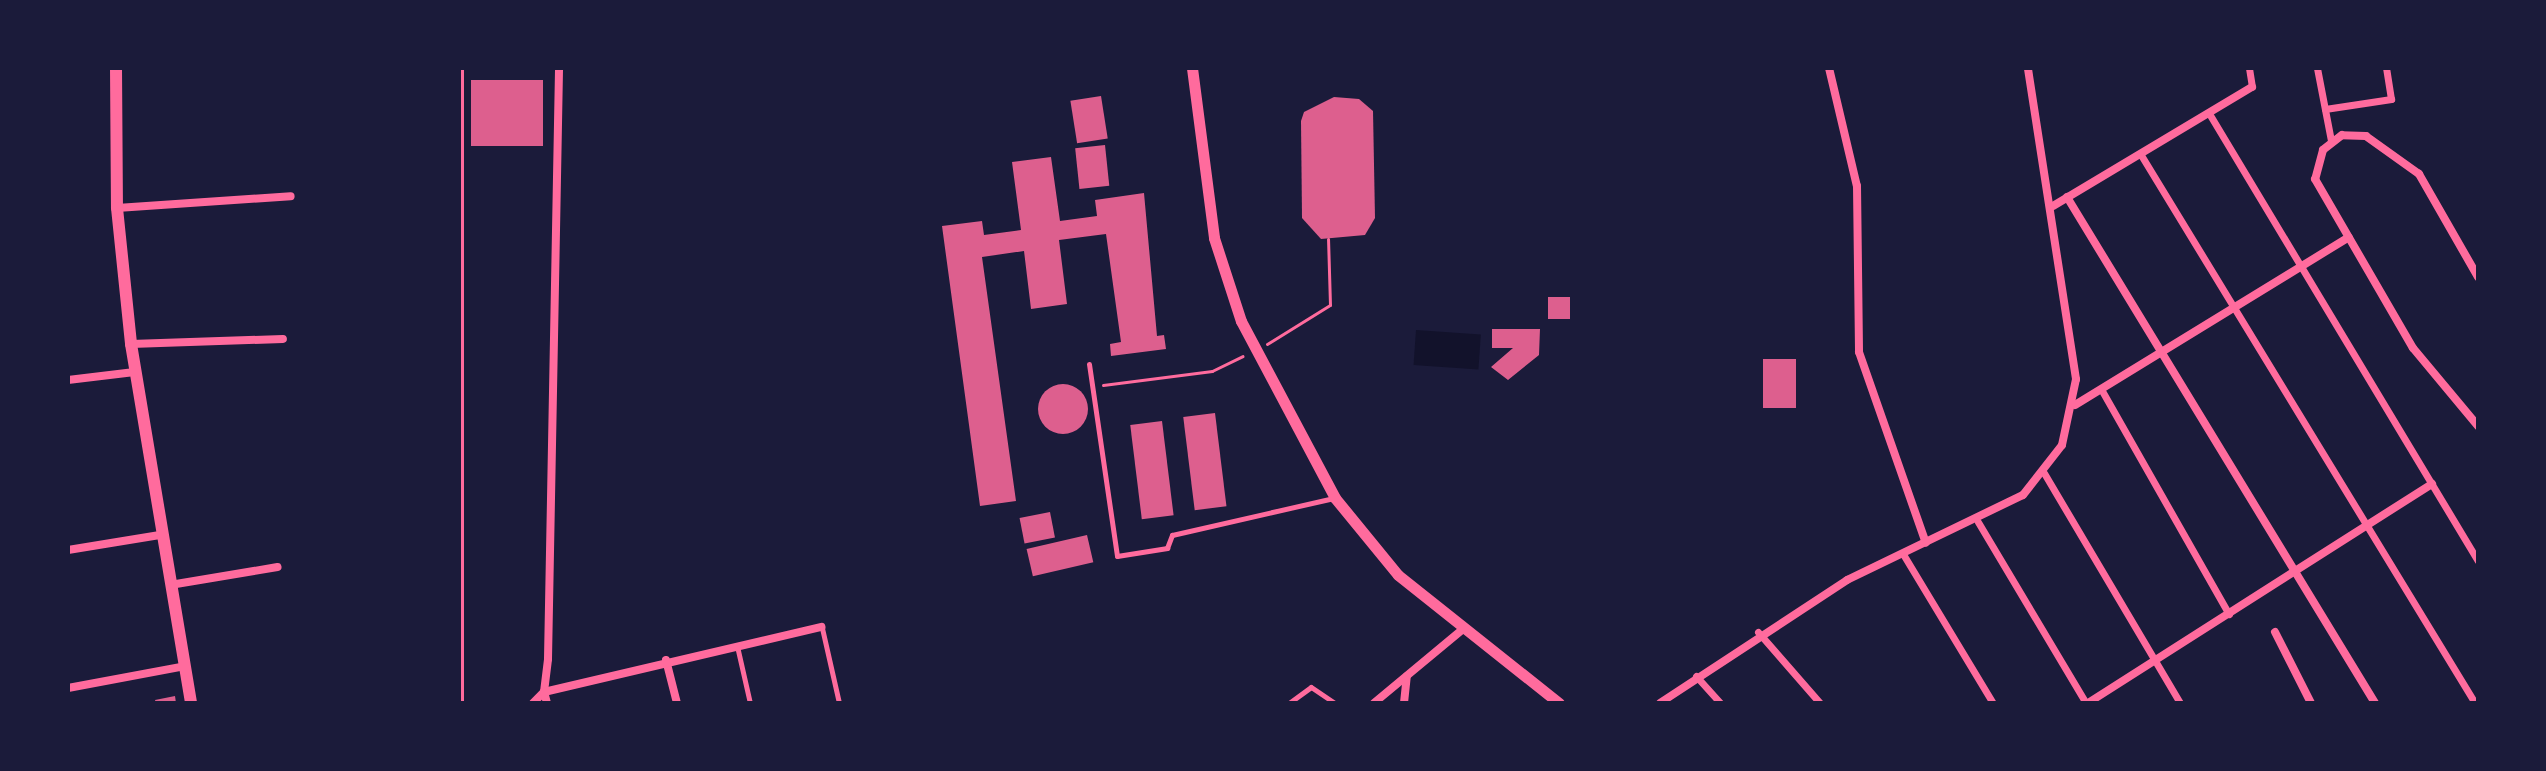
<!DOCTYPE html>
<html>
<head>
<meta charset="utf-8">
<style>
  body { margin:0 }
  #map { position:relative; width:2546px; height:771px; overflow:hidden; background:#1b1b3a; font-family:Ubuntu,sans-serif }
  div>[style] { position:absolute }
  .water>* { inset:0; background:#12122b; transform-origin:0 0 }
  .building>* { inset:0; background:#dd5f8e; transform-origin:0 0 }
  .round { border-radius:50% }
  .path>* { height:3px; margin:-1.5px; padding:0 1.5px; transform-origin:1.5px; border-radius:1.5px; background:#ff6b9d }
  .service>* { height:5px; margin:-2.5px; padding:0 2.5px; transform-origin:2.5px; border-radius:2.5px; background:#ff6b9d }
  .pedestrian>* { height:7px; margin:-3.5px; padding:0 3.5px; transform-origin:3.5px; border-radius:3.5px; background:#ff6b9d }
  .minor>* { height:8px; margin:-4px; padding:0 4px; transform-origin:4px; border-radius:4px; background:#ff6b9d }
  .tertiary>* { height:11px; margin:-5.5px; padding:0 5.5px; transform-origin:5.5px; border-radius:5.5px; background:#ff6b9d }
  .secondary>* { height:12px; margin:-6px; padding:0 6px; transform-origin:6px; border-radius:6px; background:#ff6b9d }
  span { translate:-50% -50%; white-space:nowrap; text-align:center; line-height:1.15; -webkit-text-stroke:6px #1b1b3a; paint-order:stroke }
  .frame { position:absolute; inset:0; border:70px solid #1b1b3a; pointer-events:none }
</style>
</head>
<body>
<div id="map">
  <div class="water">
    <i style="left:1416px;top:330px;width:65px;height:35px;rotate:4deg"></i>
  </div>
  <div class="building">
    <i style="left:471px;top:80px;width:72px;height:66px"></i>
    <i style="left:1101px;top:96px;width:43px;height:31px;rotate:81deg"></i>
    <i style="clip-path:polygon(1334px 97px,1359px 99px,1373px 111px,1375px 218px,1365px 235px,1321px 239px,1302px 218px,1301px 121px,1304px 112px)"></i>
    <i style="left:1105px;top:145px;width:41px;height:30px;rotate:84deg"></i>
    <i style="clip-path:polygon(1051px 157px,1060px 221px,1097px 216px,1095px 200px,1144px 193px,1157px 336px,1164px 335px,1166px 349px,1111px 356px,1110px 344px,1121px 342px,1106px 234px,1059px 240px,1067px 304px,1031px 309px,1024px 251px,982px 257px,1016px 501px,980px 506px,942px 226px,982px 221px,984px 235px,1021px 230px,1012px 162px)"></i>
    <i style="left:1570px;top:297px;width:22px;height:22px;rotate:90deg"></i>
    <i style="clip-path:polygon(1492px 329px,1540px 329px,1539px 355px,1508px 380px,1491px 367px,1513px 348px,1492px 348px)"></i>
    <i style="left:1796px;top:359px;width:49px;height:33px;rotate:90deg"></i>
    <i class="round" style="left:1038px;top:384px;width:50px;height:50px"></i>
    <i style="left:1215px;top:413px;width:94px;height:32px;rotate:83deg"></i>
    <i style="left:1162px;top:421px;width:95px;height:32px;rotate:83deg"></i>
    <i style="left:1050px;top:512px;width:26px;height:31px;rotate:79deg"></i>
    <i style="left:1087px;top:535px;width:28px;height:62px;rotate:77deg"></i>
    <i style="clip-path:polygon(175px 696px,176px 703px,156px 703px,155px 700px)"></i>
  </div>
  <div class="path">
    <i style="left:462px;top:68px;width:635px;rotate:90deg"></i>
    <i style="left:1267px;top:344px;width:74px;rotate:-31.8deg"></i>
    <i style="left:1330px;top:305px;width:66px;rotate:-91.7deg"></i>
    <i style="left:1103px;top:385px;width:110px;rotate:-7.3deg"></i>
    <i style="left:1212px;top:371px;width:34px;rotate:-26deg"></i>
  </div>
  <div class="service">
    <i style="left:1089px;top:364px;width:194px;rotate:81.7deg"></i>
    <i style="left:1117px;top:556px;width:51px;rotate:-9.1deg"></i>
    <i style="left:1167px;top:548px;width:14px;rotate:-69deg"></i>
    <i style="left:1172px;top:535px;width:166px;rotate:-12.9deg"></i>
    <i style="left:822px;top:628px;width:77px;rotate:77.2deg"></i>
    <i style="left:737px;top:646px;width:58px;rotate:77.2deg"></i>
    <i style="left:1289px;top:703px;width:27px;rotate:-36deg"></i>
    <i style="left:1311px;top:687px;width:29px;rotate:34deg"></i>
  </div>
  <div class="pedestrian">
    <i style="left:2249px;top:68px;width:19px;rotate:81deg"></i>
    <i style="left:2317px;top:68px;width:74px;rotate:79.1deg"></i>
    <i style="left:2325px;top:109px;width:67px;rotate:-8.6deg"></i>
    <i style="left:2391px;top:99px;width:31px;rotate:-99deg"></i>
    <i style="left:2210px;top:115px;width:520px;rotate:59deg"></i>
    <i style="left:2141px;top:155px;width:642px;rotate:58.64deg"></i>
    <i style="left:2101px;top:389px;width:259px;rotate:60.4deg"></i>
    <i style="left:2044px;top:473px;width:267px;rotate:59.4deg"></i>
    <i style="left:1978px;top:522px;width:211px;rotate:59.2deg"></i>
    <i style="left:1903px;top:554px;width:174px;rotate:58.9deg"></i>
    <i style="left:1758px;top:632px;width:94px;rotate:48.9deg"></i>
    <i style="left:1696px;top:676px;width:36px;rotate:48deg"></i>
  </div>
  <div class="minor">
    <i style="left:1829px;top:68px;width:121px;rotate:76.7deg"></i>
    <i style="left:1857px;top:186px;width:166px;rotate:89.3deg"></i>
    <i style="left:1859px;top:352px;width:202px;rotate:70.7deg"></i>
    <i style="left:2067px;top:197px;width:592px;rotate:58.67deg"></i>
    <i style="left:2053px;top:206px;width:232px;rotate:-30.9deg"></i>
    <i style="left:117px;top:208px;width:174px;rotate:-3.9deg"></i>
    <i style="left:2478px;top:277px;width:119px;rotate:-119.8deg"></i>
    <i style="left:2419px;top:174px;width:65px;rotate:-144.4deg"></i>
    <i style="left:2366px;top:136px;width:24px;rotate:-178deg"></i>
    <i style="left:2342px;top:135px;width:24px;rotate:142deg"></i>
    <i style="left:2323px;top:150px;width:30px;rotate:105deg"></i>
    <i style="left:2315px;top:179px;width:195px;rotate:59.9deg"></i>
    <i style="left:2413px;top:348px;width:102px;rotate:50.2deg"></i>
    <i style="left:131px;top:344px;width:152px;rotate:-1.9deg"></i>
    <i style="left:68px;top:380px;width:67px;rotate:-6.8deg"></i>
    <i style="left:2075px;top:405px;width:321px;rotate:-31.5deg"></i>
    <i style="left:68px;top:550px;width:93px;rotate:-9.3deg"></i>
    <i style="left:170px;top:585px;width:109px;rotate:-9.5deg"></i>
    <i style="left:2275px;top:632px;width:80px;rotate:63.1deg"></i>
    <i style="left:666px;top:660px;width:44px;rotate:75.7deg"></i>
    <i style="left:68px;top:688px;width:119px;rotate:-10.6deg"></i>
    <i style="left:533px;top:703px;width:16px;rotate:-45deg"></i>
    <i style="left:544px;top:692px;width:33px;rotate:-83deg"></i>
    <i style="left:548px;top:659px;width:591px;rotate:-88.93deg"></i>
    <i style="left:547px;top:703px;width:11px;rotate:-105deg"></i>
    <i style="left:544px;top:692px;width:285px;rotate:-13.2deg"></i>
    <i style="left:1374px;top:703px;width:114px;rotate:-39.7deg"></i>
    <i style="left:1404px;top:703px;width:27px;rotate:-84deg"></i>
    <i style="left:1660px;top:703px;width:224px;rotate:-33.3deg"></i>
    <i style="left:1847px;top:580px;width:195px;rotate:-25.8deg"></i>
    <i style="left:2023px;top:495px;width:63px;rotate:-52deg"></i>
    <i style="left:2062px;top:445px;width:67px;rotate:-78deg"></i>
    <i style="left:2076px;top:379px;width:315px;rotate:-98.8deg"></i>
    <i style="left:2088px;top:703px;width:408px;rotate:-32.5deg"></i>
  </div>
  <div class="tertiary">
    <i style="left:1192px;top:68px;width:171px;rotate:82.6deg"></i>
    <i style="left:1214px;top:238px;width:87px;rotate:72deg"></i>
    <i style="left:1241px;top:321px;width:200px;rotate:62deg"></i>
    <i style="left:1335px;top:498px;width:99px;rotate:50.7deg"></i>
    <i style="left:1398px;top:575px;width:206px;rotate:38.5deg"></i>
  </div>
  <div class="secondary">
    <i style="left:116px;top:68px;width:140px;rotate:89.6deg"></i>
    <i style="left:117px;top:208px;width:137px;rotate:84.1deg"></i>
    <i style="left:131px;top:344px;width:364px;rotate:80.5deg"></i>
  </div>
  <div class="frame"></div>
</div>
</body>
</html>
